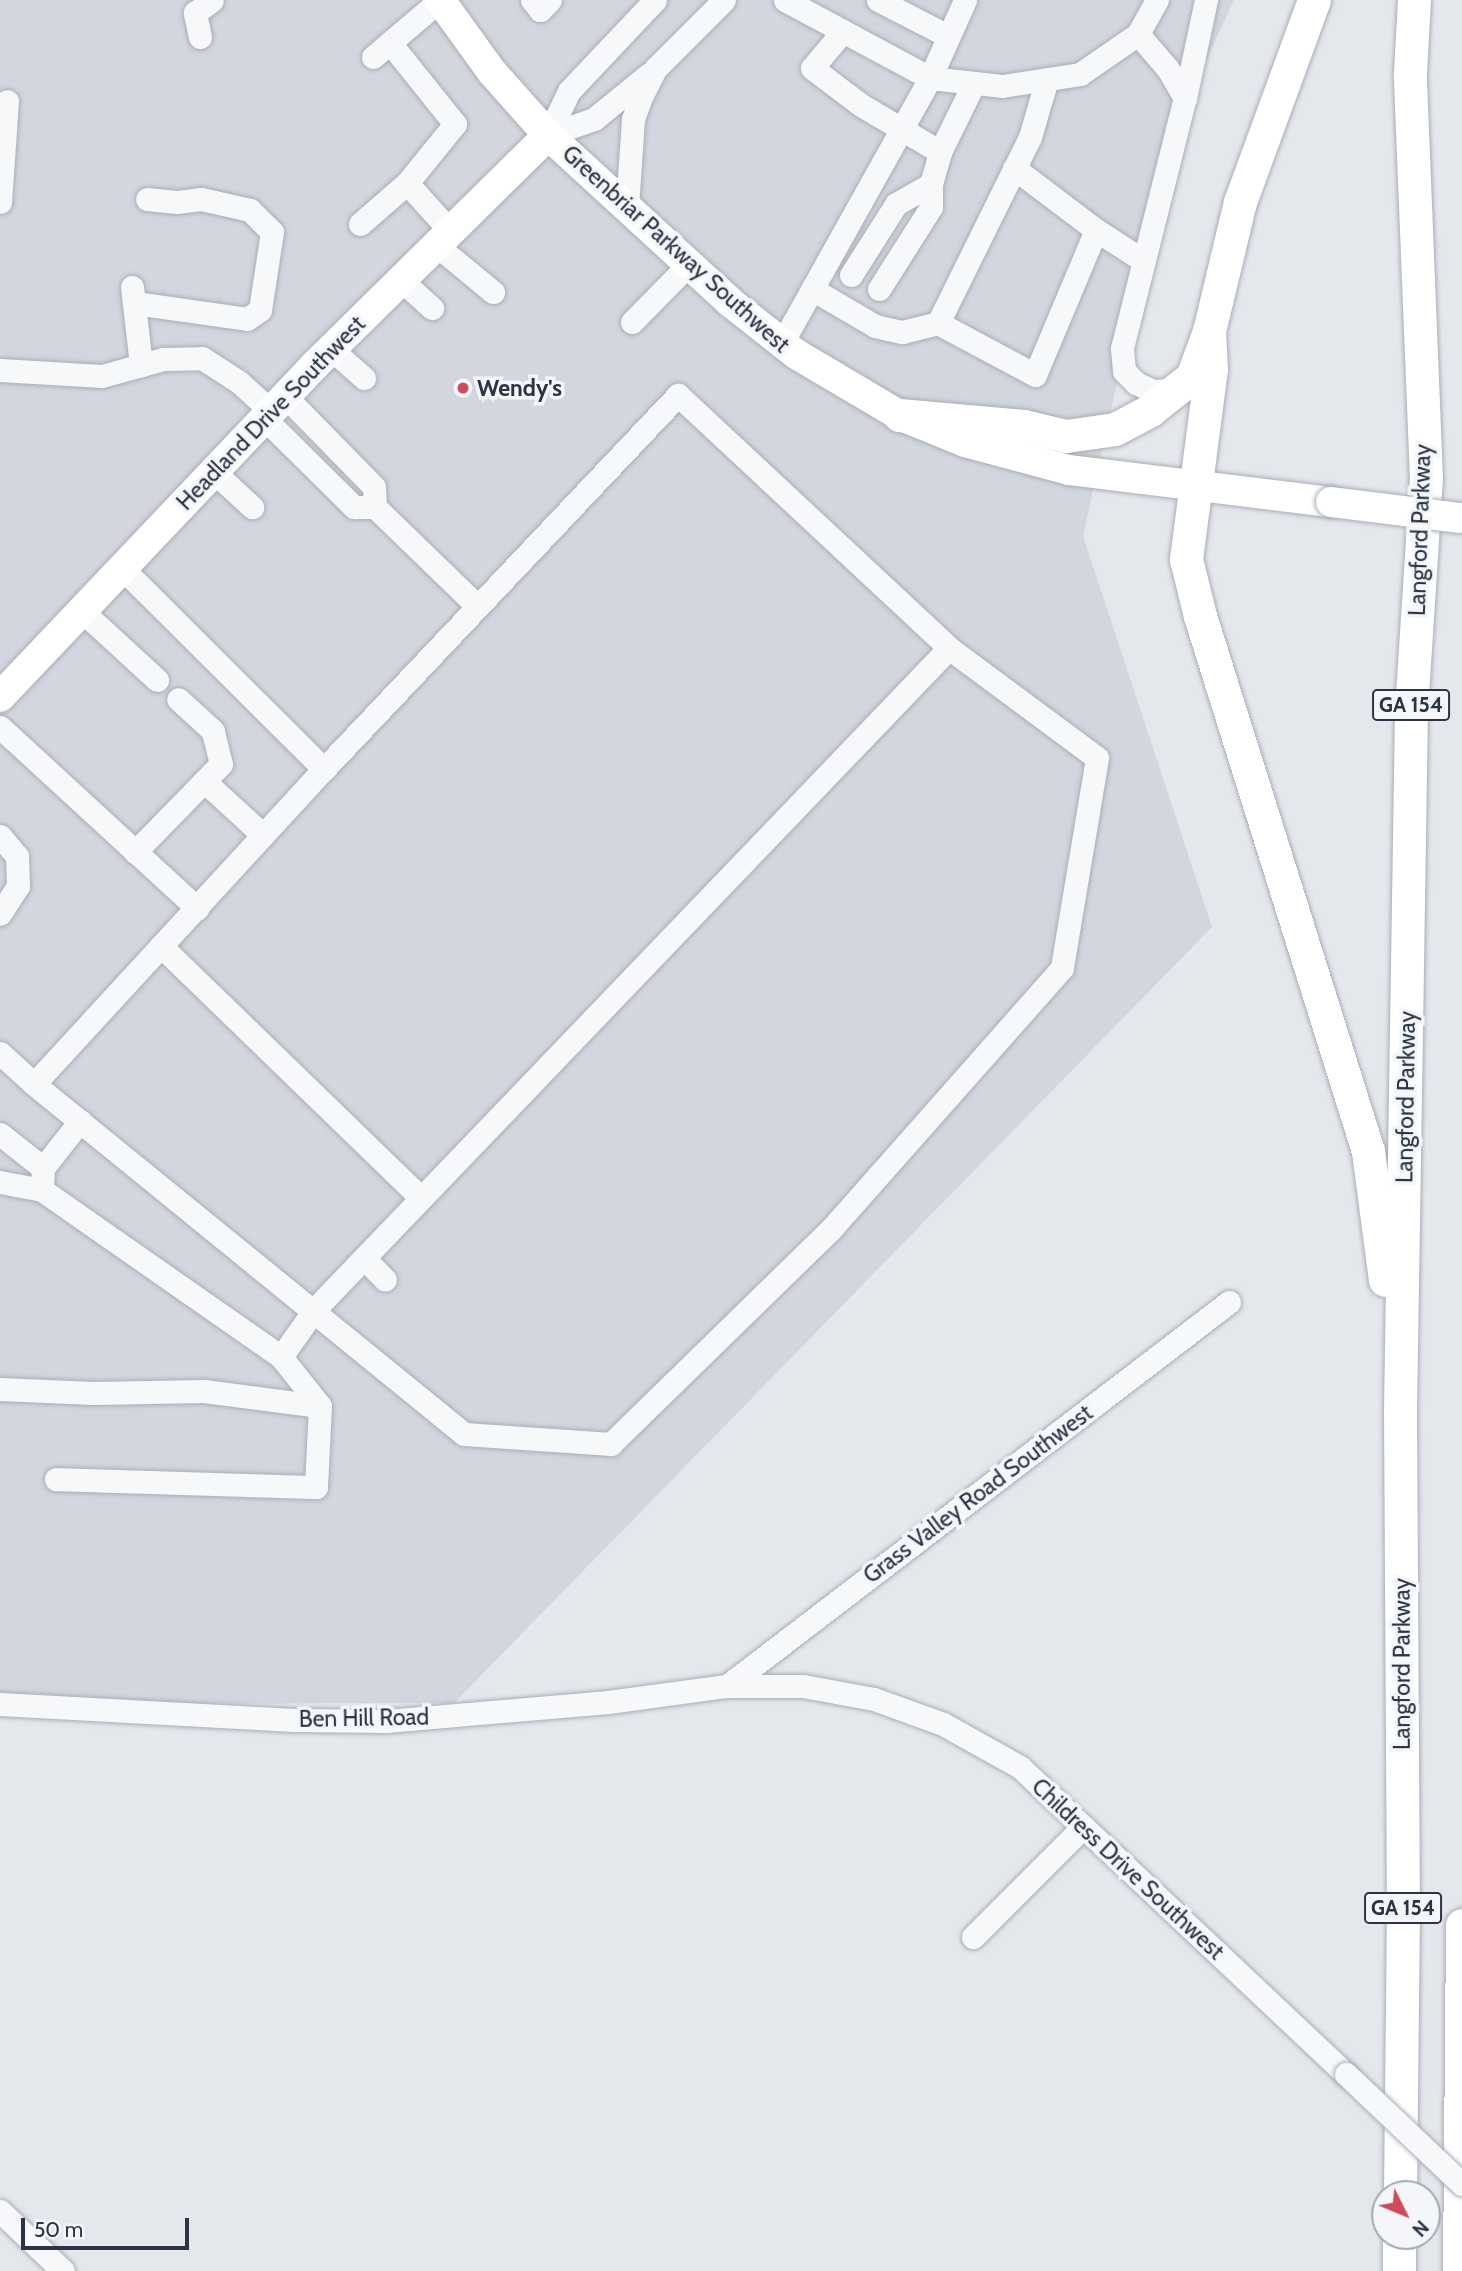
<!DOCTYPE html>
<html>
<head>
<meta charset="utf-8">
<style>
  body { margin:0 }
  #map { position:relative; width:1462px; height:2271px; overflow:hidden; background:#e4e7ec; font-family:Cabin,sans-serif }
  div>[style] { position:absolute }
  .built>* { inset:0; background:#d2d6de }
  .roads { filter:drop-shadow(0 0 2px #a9aeb7) drop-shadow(0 0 2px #a9aeb7) }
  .minor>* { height:23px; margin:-11.5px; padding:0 11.5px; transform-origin:11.5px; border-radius:11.5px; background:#f7f8fa }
  .major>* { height:30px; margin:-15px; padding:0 15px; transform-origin:15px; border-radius:15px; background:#fff }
  .highway>* { height:33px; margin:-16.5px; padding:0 16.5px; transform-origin:16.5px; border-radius:16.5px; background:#fff }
  .bridges { filter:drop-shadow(0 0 2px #a9aeb7) drop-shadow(0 0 2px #a9aeb7) }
  .minor-bridge>* { height:23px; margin:-11.5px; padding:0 11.5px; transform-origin:11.5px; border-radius:11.5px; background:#f7f8fa }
  .major-bridge>* { height:30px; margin:-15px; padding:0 15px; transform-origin:15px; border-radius:15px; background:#fff }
  .dots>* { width:19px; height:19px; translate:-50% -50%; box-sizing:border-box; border:4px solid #f4f6f9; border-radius:50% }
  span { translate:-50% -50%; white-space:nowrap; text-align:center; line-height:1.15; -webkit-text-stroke:7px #f4f6f9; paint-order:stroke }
  .shield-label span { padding:2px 5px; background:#f4f6f9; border:2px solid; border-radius:5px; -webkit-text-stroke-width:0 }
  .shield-label { font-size:21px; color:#2b3445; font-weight:700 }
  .street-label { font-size:23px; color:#2b3445 }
  .poi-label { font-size:23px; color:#2b3445; font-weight:700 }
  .left { translate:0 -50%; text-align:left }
  .north { position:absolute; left:1371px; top:2180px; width:70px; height:70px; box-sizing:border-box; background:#f4f6f9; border:2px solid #a4a8b1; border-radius:50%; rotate:133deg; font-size:19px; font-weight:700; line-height:28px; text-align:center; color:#2b3445 }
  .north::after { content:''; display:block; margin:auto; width:24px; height:32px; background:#d1495b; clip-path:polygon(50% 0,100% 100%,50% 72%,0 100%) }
  .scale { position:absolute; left:21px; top:2218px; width:168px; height:32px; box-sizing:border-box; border:4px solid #2b3445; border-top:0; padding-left:9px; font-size:21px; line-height:24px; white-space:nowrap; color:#2b3445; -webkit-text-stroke:5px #f4f6f9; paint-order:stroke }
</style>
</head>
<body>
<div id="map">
  <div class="built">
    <i style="clip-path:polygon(0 0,1234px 0,1172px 136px,1083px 536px,1212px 927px,454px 1703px,0 1704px)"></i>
  </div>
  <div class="roads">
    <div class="minor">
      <i style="left:532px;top:0;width:13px;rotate:51deg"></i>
      <i style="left:540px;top:10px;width:14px;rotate:-45deg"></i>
      <i style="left:785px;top:0;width:165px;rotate:28.3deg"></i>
      <i style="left:930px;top:78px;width:72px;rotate:6.3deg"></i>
      <i style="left:1002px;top:86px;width:79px;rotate:-8.7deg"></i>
      <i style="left:1080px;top:74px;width:70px;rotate:-34.6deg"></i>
      <i style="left:1138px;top:34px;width:39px;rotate:-61deg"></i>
      <i style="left:878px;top:0;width:79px;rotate:27.2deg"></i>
      <i style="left:843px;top:31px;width:48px;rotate:130deg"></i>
      <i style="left:812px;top:68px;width:61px;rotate:37.1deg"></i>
      <i style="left:861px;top:105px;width:92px;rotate:30.7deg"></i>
      <i style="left:1138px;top:34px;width:46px;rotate:49.4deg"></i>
      <i style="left:1168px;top:69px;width:34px;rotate:60deg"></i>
      <i style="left:200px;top:37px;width:25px;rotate:-102deg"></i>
      <i style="left:195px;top:13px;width:21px;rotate:-37deg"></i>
      <i style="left:373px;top:57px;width:88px;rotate:-40.4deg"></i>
      <i style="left:548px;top:135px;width:49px;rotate:-64.5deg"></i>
      <i style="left:569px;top:91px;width:125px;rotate:-46.6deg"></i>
      <i style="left:548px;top:135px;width:49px;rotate:-19.2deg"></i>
      <i style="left:594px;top:119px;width:71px;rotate:-39.3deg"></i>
      <i style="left:1014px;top:168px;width:103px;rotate:37.1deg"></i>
      <i style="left:407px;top:183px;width:64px;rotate:48.1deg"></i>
      <i style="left:0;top:202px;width:101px;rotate:-86deg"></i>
      <i style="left:627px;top:207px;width:88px;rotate:-86.1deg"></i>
      <i style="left:633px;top:119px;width:23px;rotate:-70deg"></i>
      <i style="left:641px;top:97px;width:33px;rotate:-63deg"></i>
      <i style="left:656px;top:68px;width:96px;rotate:-45deg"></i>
      <i style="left:360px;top:224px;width:62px;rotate:-41.1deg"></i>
      <i style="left:407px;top:183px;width:76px;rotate:-50.9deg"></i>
      <i style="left:455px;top:124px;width:104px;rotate:-128.7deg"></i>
      <i style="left:436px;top:245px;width:74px;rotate:39.5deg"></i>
      <i style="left:851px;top:275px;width:84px;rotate:-57.6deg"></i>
      <i style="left:896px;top:204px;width:40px;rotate:-29.7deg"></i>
      <i style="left:931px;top:184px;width:33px;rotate:-74deg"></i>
      <i style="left:940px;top:152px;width:77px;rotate:-63.8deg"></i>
      <i style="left:401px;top:280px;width:42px;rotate:42.1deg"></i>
      <i style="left:132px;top:287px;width:79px;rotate:83.4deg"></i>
      <i style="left:812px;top:289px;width:73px;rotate:30.4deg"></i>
      <i style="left:875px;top:326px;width:28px;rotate:13deg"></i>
      <i style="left:902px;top:332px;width:37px;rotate:-14deg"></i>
      <i style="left:938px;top:323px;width:110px;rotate:28.2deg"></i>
      <i style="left:1035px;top:375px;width:157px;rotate:-67.2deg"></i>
      <i style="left:1096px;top:230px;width:57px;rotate:32.9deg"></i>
      <i style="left:879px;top:289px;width:97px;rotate:-57.6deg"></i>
      <i style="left:931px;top:207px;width:23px;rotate:-90deg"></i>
      <i style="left:135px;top:303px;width:113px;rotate:8.1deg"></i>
      <i style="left:247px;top:319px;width:16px;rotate:-35deg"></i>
      <i style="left:260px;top:310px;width:79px;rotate:-81.3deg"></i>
      <i style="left:272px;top:232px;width:31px;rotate:-135deg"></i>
      <i style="left:250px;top:210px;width:50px;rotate:-167.3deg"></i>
      <i style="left:201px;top:199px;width:25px;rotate:173deg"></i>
      <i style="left:176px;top:202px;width:29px;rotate:-174deg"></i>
      <i style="left:632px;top:322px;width:81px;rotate:-45.5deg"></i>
      <i style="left:938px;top:323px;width:208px;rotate:-63.7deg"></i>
      <i style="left:1030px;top:137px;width:60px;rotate:-73.7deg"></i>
      <i style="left:782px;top:343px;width:304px;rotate:-60.8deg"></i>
      <i style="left:930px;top:78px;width:85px;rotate:-65.8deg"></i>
      <i style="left:331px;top:349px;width:44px;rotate:41.3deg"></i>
      <i style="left:0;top:370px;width:102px;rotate:3.4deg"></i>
      <i style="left:102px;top:376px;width:63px;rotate:-15.6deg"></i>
      <i style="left:163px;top:359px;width:39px;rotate:-1deg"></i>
      <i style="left:202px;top:358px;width:44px;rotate:33deg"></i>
      <i style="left:239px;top:382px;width:43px;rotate:42.2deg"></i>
      <i style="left:1177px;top:389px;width:24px;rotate:175deg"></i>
      <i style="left:1153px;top:391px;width:19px;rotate:-155deg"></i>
      <i style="left:1136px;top:383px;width:17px;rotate:-135deg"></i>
      <i style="left:1124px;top:371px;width:23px;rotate:-95deg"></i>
      <i style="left:1122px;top:348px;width:258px;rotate:-75.9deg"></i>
      <i style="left:1185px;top:98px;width:100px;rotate:-77.9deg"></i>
      <i style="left:285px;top:396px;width:127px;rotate:45.6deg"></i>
      <i style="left:374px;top:487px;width:20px;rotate:87deg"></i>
      <i style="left:264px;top:418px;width:127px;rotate:44.7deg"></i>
      <i style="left:354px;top:507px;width:21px"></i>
      <i style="left:375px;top:507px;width:142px;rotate:44.1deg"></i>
      <i style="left:214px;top:472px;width:52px;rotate:42.6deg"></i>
      <i style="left:122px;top:568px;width:285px;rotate:44.9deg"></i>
      <i style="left:82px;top:611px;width:102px;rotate:42.6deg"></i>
      <i style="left:0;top:727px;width:268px;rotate:42.6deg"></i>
      <i style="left:204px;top:781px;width:80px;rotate:42.5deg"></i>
      <i style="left:0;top:836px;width:26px;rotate:50deg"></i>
      <i style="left:17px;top:856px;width:30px;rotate:88deg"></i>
      <i style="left:18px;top:886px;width:33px;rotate:123deg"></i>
      <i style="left:135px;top:852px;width:123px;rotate:-45.7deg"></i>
      <i style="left:221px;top:764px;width:34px;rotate:-104deg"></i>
      <i style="left:213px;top:731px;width:47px;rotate:-137.6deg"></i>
      <i style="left:161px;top:946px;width:362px;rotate:44.1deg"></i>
      <i style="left:0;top:1053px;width:46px;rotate:42.4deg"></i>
      <i style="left:34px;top:1084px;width:428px;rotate:-47.4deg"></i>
      <i style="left:324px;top:769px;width:515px;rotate:-46.57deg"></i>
      <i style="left:678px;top:395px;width:371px;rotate:43deg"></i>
      <i style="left:949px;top:648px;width:184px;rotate:36.6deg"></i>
      <i style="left:1097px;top:758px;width:213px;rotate:99.5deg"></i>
      <i style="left:1062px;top:968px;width:349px;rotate:131.5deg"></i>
      <i style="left:831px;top:1229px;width:308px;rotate:135.7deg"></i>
      <i style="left:611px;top:1444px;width:147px;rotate:-176.1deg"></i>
      <i style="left:464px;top:1434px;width:554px;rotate:-140.86deg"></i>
      <i style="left:80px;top:1121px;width:60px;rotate:128.2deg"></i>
      <i style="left:43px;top:1168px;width:22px;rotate:93deg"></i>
      <i style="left:42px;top:1190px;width:292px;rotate:34.9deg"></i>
      <i style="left:281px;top:1357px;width:57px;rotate:-54.9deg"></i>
      <i style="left:314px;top:1310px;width:917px;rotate:-46.19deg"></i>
      <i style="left:0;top:1134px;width:55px;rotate:38.3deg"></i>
      <i style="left:0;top:1182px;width:43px;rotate:10.8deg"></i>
      <i style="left:364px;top:1258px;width:30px;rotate:46deg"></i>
      <i style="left:0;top:1389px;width:93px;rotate:2.5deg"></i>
      <i style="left:93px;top:1393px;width:111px;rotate:-1deg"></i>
      <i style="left:204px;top:1391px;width:117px;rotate:7.4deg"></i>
      <i style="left:56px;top:1479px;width:260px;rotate:1.8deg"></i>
      <i style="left:316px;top:1487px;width:81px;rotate:-87.2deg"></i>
      <i style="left:320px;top:1406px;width:63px;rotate:-128.5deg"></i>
      <i style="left:727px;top:1686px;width:632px;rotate:-37.41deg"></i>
      <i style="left:0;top:1704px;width:299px;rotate:3.1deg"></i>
      <i style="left:299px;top:1720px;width:87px;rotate:0.7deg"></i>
      <i style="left:386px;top:1721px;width:223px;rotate:-4.9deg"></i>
      <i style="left:608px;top:1702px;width:120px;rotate:-7.7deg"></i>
      <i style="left:727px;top:1686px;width:76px"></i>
      <i style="left:803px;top:1686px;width:72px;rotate:10.4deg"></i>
      <i style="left:874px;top:1699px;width:73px;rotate:19.9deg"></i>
      <i style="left:943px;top:1724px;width:88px;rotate:29.2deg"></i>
      <i style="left:1020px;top:1767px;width:448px;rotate:43.3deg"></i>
      <i style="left:973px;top:1937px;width:156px;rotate:-45deg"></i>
      <i style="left:0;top:2211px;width:87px;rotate:43.6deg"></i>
    </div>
    <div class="major">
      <i style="left:440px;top:0;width:89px;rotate:54.2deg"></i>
      <i style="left:492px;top:72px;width:84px;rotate:48.4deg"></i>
      <i style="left:548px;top:135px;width:247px;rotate:42.5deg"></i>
      <i style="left:730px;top:302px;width:84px;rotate:38.2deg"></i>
      <i style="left:796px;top:354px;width:120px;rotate:30.6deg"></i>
      <i style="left:899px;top:415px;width:71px;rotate:22.2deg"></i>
      <i style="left:965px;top:442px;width:108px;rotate:15.1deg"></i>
      <i style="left:1069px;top:470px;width:264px;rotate:7deg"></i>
      <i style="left:0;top:697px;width:456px;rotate:-46.5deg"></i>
      <i style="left:314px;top:366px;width:329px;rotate:-44.6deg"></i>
    </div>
    <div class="highway">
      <i style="left:1209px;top:331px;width:38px;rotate:87deg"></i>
      <i style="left:1211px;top:369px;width:192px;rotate:97.5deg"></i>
      <i style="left:1186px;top:559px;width:59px;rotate:76.2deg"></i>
      <i style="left:1200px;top:616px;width:561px;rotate:72.57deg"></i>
      <i style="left:1368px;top:1151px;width:130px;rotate:82.5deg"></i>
      <i style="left:899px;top:415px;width:125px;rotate:5deg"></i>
      <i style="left:1024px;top:426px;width:43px;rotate:13.4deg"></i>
      <i style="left:1066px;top:436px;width:49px;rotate:-8.1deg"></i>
      <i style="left:1115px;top:429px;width:40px;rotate:-28deg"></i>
      <i style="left:1150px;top:410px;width:53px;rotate:-38.2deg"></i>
      <i style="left:1192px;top:377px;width:49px;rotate:-69.7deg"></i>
      <i style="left:1209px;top:331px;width:133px;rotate:-76.5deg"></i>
      <i style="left:1240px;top:202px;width:215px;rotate:-69.9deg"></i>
      <i style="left:1400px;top:2194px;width:278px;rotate:-89.4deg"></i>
      <i style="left:1403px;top:1916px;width:505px;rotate:-90.34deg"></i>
      <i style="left:1400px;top:1411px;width:701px;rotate:-89.1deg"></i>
      <i style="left:1411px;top:710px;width:231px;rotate:-86.3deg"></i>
      <i style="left:1426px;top:479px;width:406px;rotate:-92.3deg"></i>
      <i style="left:1410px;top:73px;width:73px;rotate:-86.9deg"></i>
      <i style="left:1399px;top:2271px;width:35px;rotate:-90deg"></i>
      <i style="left:1459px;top:2271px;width:346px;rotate:-89.5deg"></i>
    </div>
  </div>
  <div class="bridges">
    <div class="minor-bridge">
      <i style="left:1346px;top:2074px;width:160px;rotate:43.5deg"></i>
    </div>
    <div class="major-bridge">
      <i style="left:1331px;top:502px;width:130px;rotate:7.1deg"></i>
    </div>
  </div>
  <div class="dots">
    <i style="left:463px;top:388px;background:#d1495b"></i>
  </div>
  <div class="shield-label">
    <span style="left:1411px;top:705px">GA 154</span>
    <span style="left:1403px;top:1908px">GA 154</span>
  </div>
  <div class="street-label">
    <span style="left:676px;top:249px;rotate:42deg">Greenbriar Parkway Southwest</span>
    <span style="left:271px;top:413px;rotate:-46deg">Headland Drive Southwest</span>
    <span style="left:1420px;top:530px;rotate:-88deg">Langford Parkway</span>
    <span style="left:1406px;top:1097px;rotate:-89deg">Langford Parkway</span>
    <span style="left:978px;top:1494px;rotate:-37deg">Grass Valley Road Southwest</span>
    <span style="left:1402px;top:1664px;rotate:-90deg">Langford Parkway</span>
    <span style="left:364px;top:1718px;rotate:-1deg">Ben Hill Road</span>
    <span style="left:1128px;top:1869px;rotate:43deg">Childress Drive Southwest</span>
  </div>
  <div class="poi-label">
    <span class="left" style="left:477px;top:388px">Wendy's</span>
  </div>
  <div class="north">N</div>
  <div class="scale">50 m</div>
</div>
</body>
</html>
